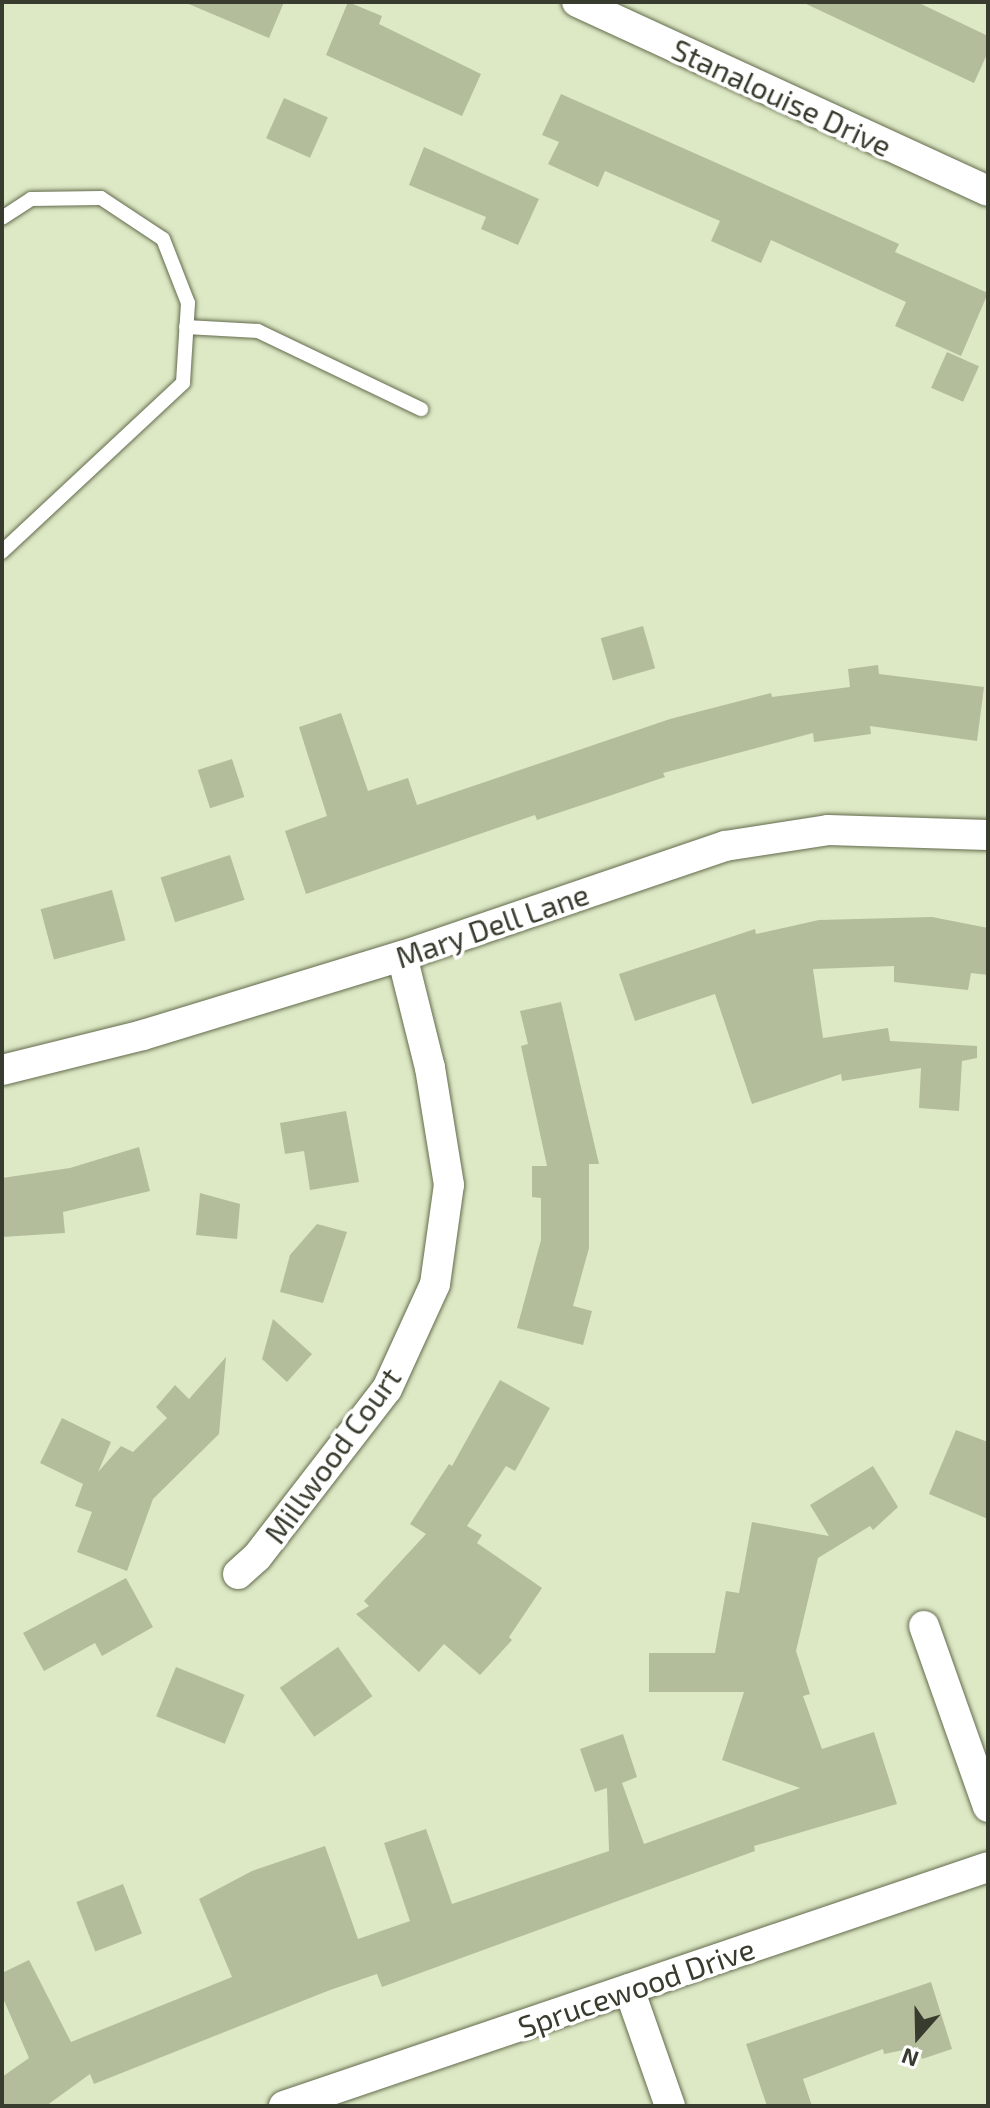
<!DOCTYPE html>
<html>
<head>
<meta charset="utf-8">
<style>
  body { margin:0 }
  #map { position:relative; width:990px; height:2108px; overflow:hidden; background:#dde8c5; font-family:"Exo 2",sans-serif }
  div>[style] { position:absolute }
  .building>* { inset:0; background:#b3bd9b; transform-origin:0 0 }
  .roads { filter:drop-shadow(0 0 2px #636c4d) drop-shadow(0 0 2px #636c4d) }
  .service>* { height:14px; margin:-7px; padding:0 7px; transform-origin:7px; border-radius:7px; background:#fff }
  .minor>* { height:30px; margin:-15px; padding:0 15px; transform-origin:15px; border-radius:15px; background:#fff }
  span { translate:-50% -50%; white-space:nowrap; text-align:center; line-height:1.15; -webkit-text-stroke:7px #fff; paint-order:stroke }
  .street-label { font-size:30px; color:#383c2e }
  .frame { position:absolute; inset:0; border:4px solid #383c2e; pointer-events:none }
  .north { position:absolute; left:878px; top:1996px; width:80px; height:80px; -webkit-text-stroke:6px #fff; paint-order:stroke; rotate:200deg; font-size:22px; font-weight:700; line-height:32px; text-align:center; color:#383c2e }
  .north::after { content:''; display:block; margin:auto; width:28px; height:36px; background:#383c2e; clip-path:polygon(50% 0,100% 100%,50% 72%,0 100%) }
</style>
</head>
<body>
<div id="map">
  <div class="building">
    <i style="clip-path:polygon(184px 2px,284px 2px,269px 38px)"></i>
    <i style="clip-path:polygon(348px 2px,382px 16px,379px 24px,481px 74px,462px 116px,326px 55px)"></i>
    <i style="clip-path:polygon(802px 2px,917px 2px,988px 36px,988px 52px,974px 83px)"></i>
    <i style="clip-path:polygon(561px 94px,899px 244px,895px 252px,988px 293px,961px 356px,895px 326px,906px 302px,771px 240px,761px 263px,711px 241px,720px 221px,605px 171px,598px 187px,548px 164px,559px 142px,542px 135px)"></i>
    <i style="left:284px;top:98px;width:48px;height:44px;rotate:24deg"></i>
    <i style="clip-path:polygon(424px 147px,539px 199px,518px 245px,481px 229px,486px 217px,409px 185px)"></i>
    <i style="left:947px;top:352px;width:35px;height:39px;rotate:24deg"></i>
    <i style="left:643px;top:626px;width:44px;height:44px;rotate:74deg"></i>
    <i style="clip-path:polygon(878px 665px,879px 674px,984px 687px,977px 741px,870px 726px,871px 734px,814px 742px,813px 733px,663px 773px,665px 777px,597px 800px,537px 820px,535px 815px,306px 894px,285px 831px,327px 816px,299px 727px,341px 713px,368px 791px,408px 778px,417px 805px,670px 719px,771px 693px,772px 697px,850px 687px,848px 669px)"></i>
    <i style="left:232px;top:759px;width:40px;height:36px;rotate:72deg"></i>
    <i style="left:230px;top:855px;width:47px;height:73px;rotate:72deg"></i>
    <i style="left:112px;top:890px;width:52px;height:74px;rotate:75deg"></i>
    <i style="clip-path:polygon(932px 917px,988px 928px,988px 975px,971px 973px,968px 990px,894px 982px,894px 966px,813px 969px,823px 1038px,888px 1028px,890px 1041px,977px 1046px,977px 1058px,962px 1061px,959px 1111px,919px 1108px,921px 1068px,842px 1081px,841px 1074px,752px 1104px,715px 994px,635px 1021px,619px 974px,755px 929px,756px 934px,819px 920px)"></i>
    <i style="clip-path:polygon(561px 1002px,599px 1164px,589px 1164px,589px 1248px,573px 1306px,592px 1311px,583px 1345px,517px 1328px,541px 1240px,541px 1198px,532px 1197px,532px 1166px,547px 1166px,521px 1046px,528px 1044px,520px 1011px)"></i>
    <i style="clip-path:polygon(346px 1111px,359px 1182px,310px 1190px,304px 1151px,285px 1154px,280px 1123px)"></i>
    <i style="clip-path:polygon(139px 1147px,150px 1191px,63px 1212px,65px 1233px,2px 1237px,2px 1178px,70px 1168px)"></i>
    <i style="clip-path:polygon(200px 1193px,240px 1204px,237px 1239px,196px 1235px)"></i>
    <i style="clip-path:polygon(317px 1224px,347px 1232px,323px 1303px,280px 1292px,290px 1255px)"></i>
    <i style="clip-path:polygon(273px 1319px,312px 1354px,287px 1382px,262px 1359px)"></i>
    <i style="clip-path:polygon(226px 1357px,219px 1434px,153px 1499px,127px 1571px,77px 1552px,92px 1512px,75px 1506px,83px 1484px,40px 1463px,62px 1418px,111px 1442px,98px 1472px,121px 1446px,133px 1452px,167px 1418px,156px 1407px,175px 1385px,189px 1399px)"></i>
    <i style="clip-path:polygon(500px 1380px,550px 1408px,515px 1471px,506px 1466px,467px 1526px,482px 1535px,477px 1543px,542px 1588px,509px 1637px,512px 1640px,480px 1675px,444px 1644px,419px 1672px,356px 1614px,369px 1606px,364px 1601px,426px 1534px,410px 1524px,449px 1464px,452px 1466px)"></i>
    <i style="clip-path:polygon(956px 1430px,988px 1442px,988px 1519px,929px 1494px)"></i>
    <i style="clip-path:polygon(873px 1466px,898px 1507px,873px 1530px,870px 1526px,818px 1558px,796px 1651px,810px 1694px,803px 1696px,822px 1749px,874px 1732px,897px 1804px,754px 1846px,755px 1851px,382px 1987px,377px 1974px,330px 1990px,94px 2084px,90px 2074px,46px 2106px,2px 2106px,2px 2077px,29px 2058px,2px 1996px,2px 1973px,29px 1960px,71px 2042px,232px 1977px,199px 1899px,252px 1871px,325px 1846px,358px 1939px,410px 1921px,384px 1843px,426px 1829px,452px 1904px,609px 1851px,607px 1788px,595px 1792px,580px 1749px,623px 1734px,637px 1777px,622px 1783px,644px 1844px,800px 1788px,722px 1760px,744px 1692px,649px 1692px,649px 1653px,715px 1653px,726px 1591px,739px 1593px,752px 1522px,829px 1536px,810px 1505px)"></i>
    <i style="clip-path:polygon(126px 1578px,153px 1627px,102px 1656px,95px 1643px,44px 1671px,23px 1633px)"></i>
    <i style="left:338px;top:1647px;width:60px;height:71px;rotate:55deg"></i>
    <i style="left:176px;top:1667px;width:74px;height:53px;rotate:22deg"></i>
    <i style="left:123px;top:1884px;width:53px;height:50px;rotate:69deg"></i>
    <i style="clip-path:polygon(931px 1982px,952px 2049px,922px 2059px,918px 2047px,884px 2054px,883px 2049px,803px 2079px,812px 2106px,767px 2106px,746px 2044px)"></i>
  </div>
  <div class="roads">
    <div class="service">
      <i style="left:2px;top:218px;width:35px;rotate:-33deg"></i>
      <i style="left:31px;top:199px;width:70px;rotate:-0.8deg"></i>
      <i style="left:101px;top:198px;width:74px;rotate:33.5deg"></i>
      <i style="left:163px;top:239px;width:69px;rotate:68.7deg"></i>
      <i style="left:188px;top:303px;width:80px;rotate:93.6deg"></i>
      <i style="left:183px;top:383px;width:248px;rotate:137deg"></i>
      <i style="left:186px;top:327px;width:72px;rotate:3.2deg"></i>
      <i style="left:258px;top:331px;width:181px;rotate:25.6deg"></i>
    </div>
    <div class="minor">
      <i style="left:577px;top:2px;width:452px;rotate:24.7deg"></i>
      <i style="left:2px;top:1070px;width:145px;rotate:-13.9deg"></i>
      <i style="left:143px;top:1035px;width:271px;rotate:-17deg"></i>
      <i style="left:402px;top:956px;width:341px;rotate:-18.8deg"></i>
      <i style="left:725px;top:846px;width:104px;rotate:-8.8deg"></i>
      <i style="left:828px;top:830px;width:160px;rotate:1.8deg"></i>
      <i style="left:238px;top:1574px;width:25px;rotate:-42deg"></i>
      <i style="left:257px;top:1557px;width:212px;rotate:-52.3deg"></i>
      <i style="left:387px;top:1389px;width:115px;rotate:-65.4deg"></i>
      <i style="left:435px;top:1284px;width:100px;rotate:-82deg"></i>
      <i style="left:449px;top:1185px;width:119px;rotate:-99.2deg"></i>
      <i style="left:430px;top:1068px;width:115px;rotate:-104deg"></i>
      <i style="left:924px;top:1626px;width:192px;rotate:70.5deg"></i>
      <i style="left:629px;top:1989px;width:124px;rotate:70.7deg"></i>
      <i style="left:284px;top:2106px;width:743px;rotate:-18.75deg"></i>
    </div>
  </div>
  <div class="street-label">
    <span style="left:782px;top:97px;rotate:25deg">Stanalouise Drive</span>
    <span style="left:492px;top:925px;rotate:-19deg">Mary Dell Lane</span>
    <span style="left:332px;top:1455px;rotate:-54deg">Millwood Court</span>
    <span style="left:636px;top:1987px;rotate:-19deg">Sprucewood Drive</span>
  </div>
  <div class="frame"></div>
  <div class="north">N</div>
</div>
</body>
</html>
